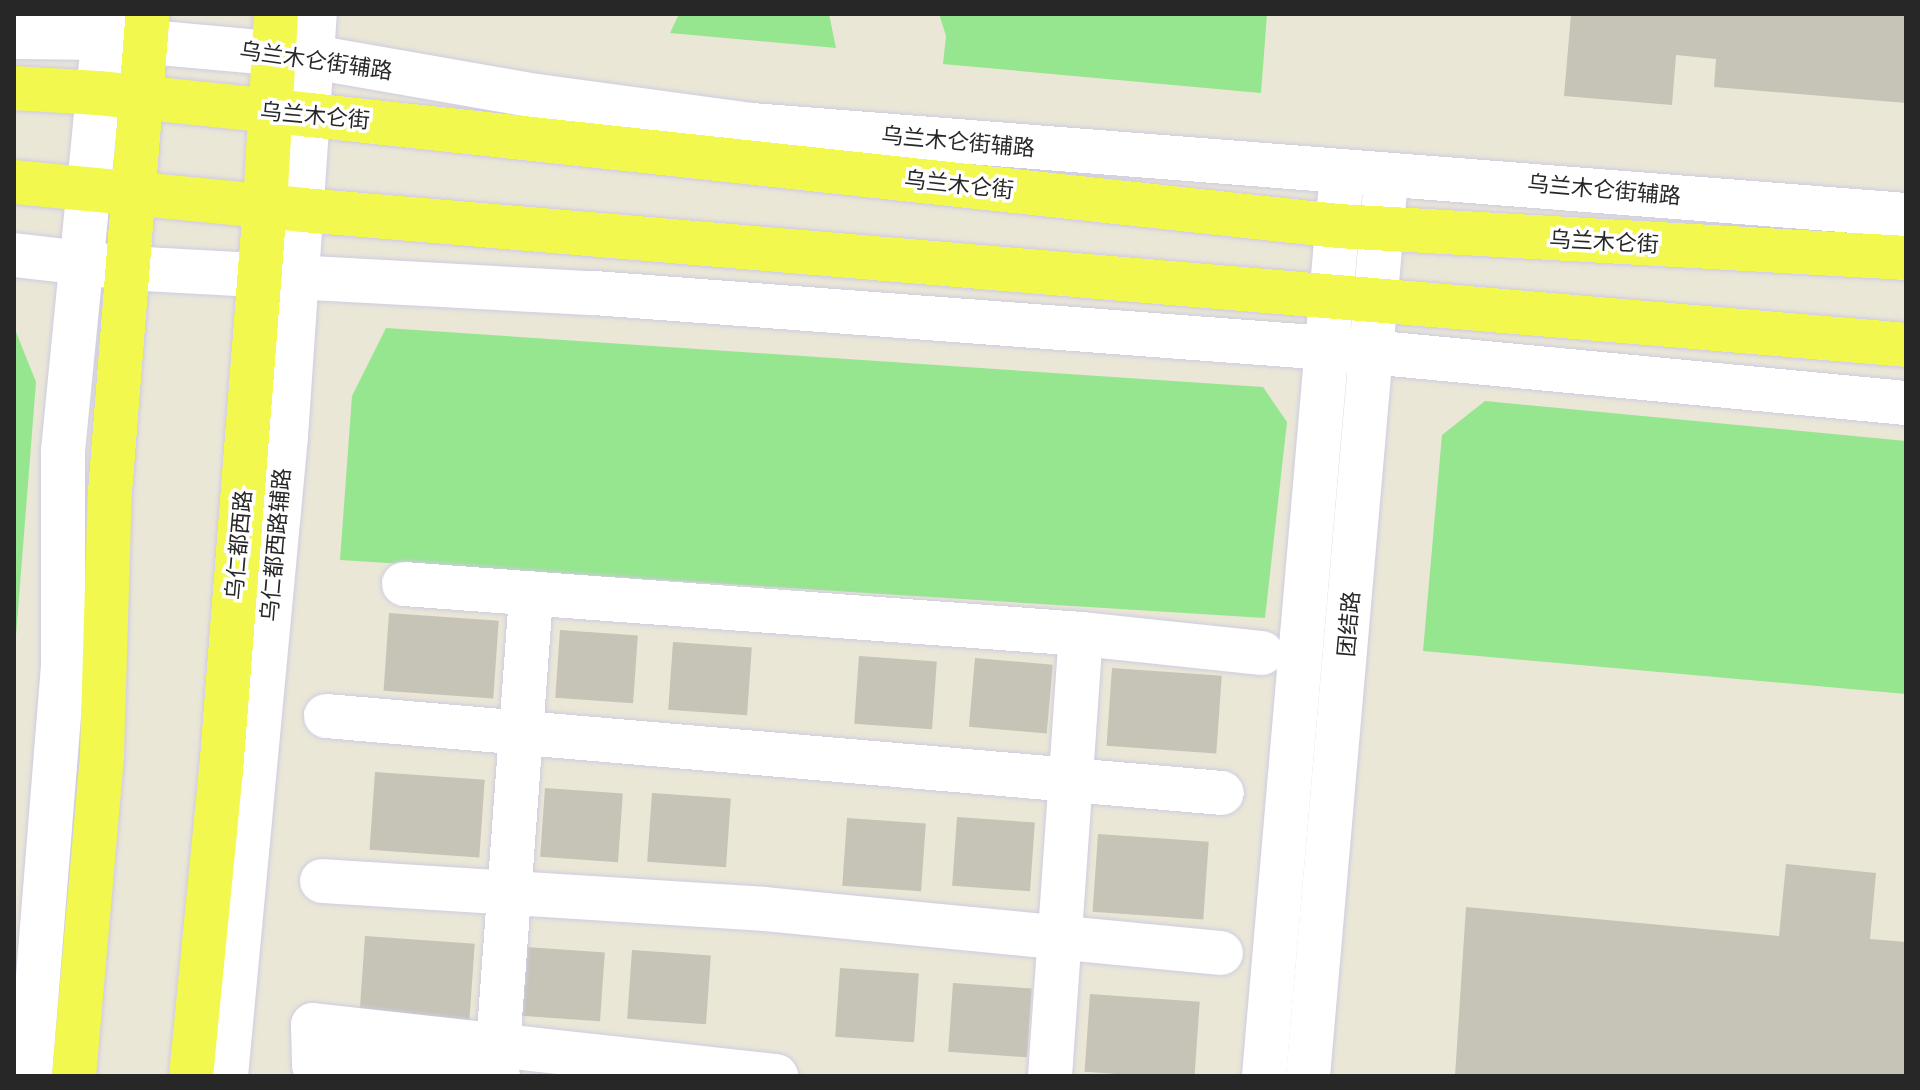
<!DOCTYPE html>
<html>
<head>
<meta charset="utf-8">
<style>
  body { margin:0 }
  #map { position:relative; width:1920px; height:1090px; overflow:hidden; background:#ebe7d7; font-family:Manrope,"Noto Sans SC",sans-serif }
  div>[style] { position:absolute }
  .green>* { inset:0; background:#96e58f }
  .building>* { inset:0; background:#c6c3b7; transform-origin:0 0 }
  .roads { filter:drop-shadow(0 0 2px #cecce1) drop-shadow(0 0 2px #cecce1) }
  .minor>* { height:44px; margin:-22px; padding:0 22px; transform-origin:22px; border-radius:22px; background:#fff }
  .major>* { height:44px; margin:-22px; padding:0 22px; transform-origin:22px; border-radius:22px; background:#f3f84f }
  span { translate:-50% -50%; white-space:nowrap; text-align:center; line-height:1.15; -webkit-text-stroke:7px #fff; paint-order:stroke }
  .street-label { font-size:22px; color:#272727 }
  .frame { position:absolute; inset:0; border:16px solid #272727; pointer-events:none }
</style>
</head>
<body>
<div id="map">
  <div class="green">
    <i style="clip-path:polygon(679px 14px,829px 14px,836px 48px,670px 33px)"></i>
    <i style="clip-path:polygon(939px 14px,1267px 14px,1261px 93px,943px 64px,946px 36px)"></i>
    <i style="clip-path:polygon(14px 327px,36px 382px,14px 661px)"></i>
    <i style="clip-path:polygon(386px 328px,1263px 387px,1287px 422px,1265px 618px,340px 560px,352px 396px)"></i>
    <i style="clip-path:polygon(1485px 401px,1906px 441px,1906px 694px,1423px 651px,1442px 435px)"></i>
  </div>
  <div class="building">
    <i style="clip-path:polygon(1571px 14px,1906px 14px,1906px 103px,1714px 87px,1716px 59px,1676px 55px,1672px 105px,1564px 96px)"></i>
    <i style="left:389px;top:613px;width:110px;height:78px;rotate:4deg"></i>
    <i style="left:560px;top:630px;width:78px;height:68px;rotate:4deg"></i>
    <i style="left:673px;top:642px;width:79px;height:68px;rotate:4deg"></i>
    <i style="left:859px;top:656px;width:78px;height:68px;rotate:4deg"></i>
    <i style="left:975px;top:658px;width:78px;height:69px;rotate:5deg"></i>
    <i style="left:1112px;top:668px;width:110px;height:78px;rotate:4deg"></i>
    <i style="left:375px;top:772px;width:110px;height:78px;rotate:4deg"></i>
    <i style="left:545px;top:788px;width:78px;height:69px;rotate:4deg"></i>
    <i style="left:652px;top:793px;width:79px;height:69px;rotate:4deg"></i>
    <i style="left:957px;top:817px;width:78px;height:69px;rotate:4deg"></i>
    <i style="left:847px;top:818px;width:79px;height:68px;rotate:4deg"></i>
    <i style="left:1098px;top:834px;width:111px;height:78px;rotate:4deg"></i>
    <i style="clip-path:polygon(1786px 864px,1876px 873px,1870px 939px,1906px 942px,1906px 1076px,1455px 1076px,1466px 907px,1779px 936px)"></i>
    <i style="left:365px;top:936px;width:110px;height:79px;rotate:4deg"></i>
    <i style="left:526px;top:947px;width:79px;height:69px;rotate:4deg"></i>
    <i style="left:632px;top:950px;width:79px;height:69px;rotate:4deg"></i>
    <i style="left:840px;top:968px;width:79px;height:69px;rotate:4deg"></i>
    <i style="left:953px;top:983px;width:79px;height:69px;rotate:4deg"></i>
    <i style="left:1090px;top:994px;width:110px;height:78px;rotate:4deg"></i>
  </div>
  <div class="roads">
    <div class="minor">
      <i style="left:14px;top:37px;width:91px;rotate:0.6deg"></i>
      <i style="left:105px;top:38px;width:209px;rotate:5.2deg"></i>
      <i style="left:313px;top:57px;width:227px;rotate:9.9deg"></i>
      <i style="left:537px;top:96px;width:217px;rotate:7.7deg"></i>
      <i style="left:752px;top:125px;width:1158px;rotate:4.46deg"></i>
      <i style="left:14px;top:255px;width:113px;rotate:6.6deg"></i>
      <i style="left:126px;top:268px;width:469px;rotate:3.1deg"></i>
      <i style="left:594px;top:293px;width:736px;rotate:4.29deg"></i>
      <i style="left:1328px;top:348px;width:581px;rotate:5.44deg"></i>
      <i style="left:404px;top:584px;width:679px;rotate:4.22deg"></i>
      <i style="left:1081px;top:634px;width:182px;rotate:6deg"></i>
      <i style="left:326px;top:716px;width:899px;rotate:4.91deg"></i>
      <i style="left:322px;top:881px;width:443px;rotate:3.6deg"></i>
      <i style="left:764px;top:909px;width:459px;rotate:5.5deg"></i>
      <i style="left:496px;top:1073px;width:481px;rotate:-85.8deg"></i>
      <i style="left:30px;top:1076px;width:415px;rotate:-85.4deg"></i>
      <i style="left:63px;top:662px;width:211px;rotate:-90deg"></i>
      <i style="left:63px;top:451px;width:439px;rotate:-84.4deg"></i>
      <i style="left:226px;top:1076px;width:643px;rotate:-84.64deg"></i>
      <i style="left:286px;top:436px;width:423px;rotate:-86.1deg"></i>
      <i style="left:498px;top:1076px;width:184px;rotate:-176.6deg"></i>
      <i style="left:314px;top:1065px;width:40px;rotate:-91.4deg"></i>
      <i style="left:313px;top:1025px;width:466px;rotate:6.3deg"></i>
      <i style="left:1050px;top:1076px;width:443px;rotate:-86deg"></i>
      <i style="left:1264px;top:1076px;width:908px;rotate:-85.07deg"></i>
      <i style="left:1308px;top:1076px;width:889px;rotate:-85.03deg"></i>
    </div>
    <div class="major">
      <i style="left:14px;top:88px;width:84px;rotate:3.4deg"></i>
      <i style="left:98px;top:93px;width:213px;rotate:5.9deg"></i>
      <i style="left:310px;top:115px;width:1034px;rotate:6.16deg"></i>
      <i style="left:1338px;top:226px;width:569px;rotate:3.22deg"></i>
      <i style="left:14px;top:182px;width:290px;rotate:5.5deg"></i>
      <i style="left:303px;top:210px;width:1609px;rotate:4.81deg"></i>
      <i style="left:74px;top:1076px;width:323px;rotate:-85deg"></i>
      <i style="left:102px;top:754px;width:262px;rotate:-88.3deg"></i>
      <i style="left:110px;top:492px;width:480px;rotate:-85.5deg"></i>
      <i style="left:191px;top:1076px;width:306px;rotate:-84.4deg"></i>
      <i style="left:221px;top:771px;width:568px;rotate:-85.55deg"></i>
      <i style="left:265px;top:205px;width:191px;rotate:-86.7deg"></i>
    </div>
  </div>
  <div class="street-label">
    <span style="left:316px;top:61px;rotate:8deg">乌兰木仑街辅路</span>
    <span style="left:315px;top:116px;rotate:5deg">乌兰木仑街</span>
    <span style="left:958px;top:142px;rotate:5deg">乌兰木仑街辅路</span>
    <span style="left:959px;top:185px;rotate:6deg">乌兰木仑街</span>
    <span style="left:1604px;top:190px;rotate:5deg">乌兰木仑街辅路</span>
    <span style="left:1604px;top:242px;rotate:3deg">乌兰木仑街</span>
    <span style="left:239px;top:545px;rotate:-85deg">乌仁都西路</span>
    <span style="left:276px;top:545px;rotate:-85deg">乌仁都西路辅路</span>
    <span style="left:1349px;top:624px;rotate:-85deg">团结路</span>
  </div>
  <div class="frame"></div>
</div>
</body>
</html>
